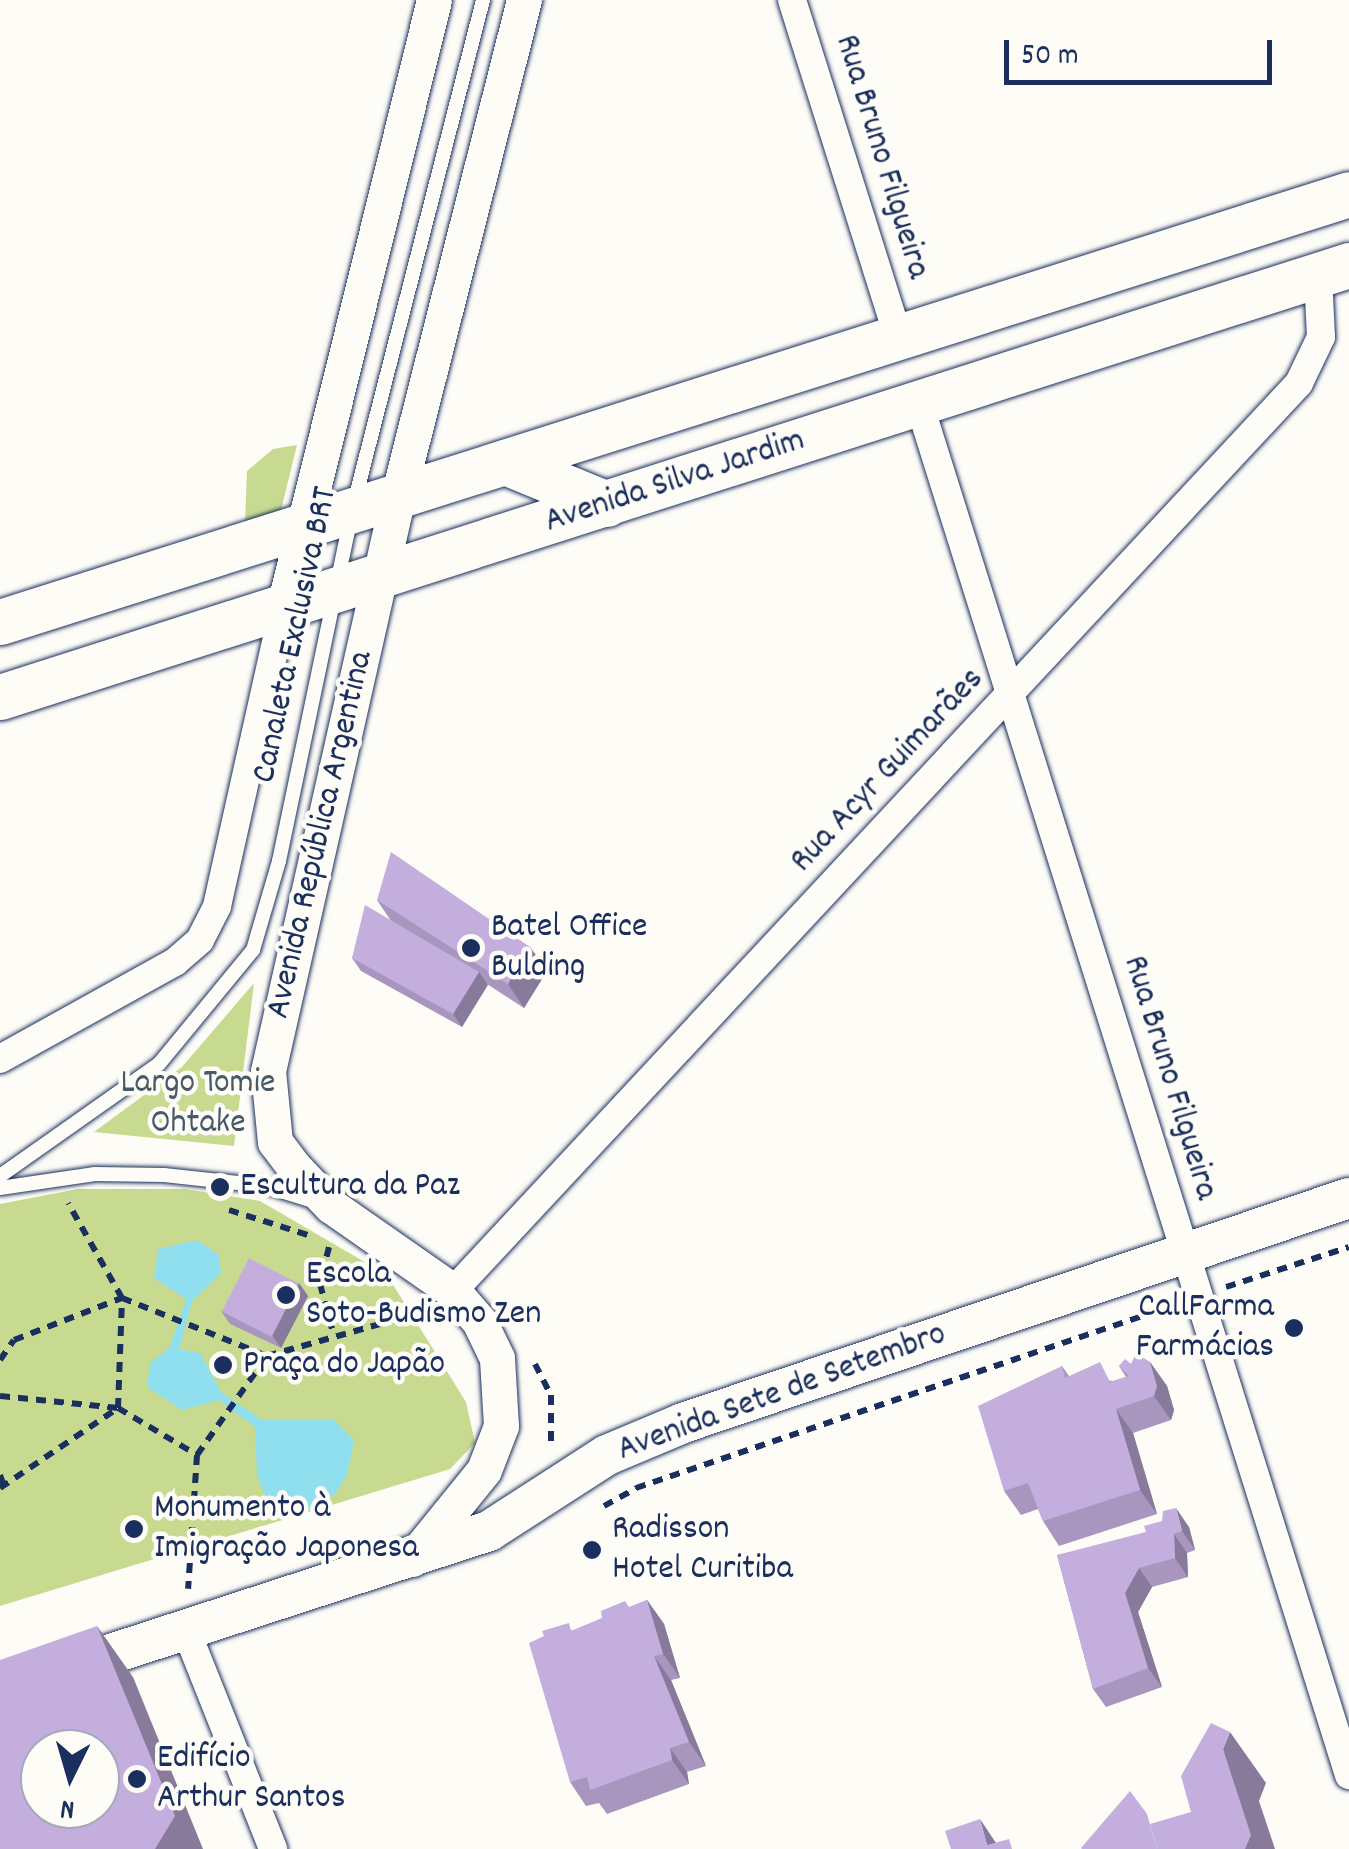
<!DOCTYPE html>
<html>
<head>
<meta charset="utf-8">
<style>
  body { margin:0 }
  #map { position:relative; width:1349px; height:1849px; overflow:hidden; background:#fdfcf7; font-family:Dekko,sans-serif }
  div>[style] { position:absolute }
  .green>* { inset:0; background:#c7da8f }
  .water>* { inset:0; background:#90dfef }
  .path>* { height:6px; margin-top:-3px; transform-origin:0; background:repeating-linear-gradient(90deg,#1b2f5e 0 10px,transparent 0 18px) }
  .roads { filter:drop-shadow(0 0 2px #1b2f5e) drop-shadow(0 0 2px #1b2f5e) }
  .service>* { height:14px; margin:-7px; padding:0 7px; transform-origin:7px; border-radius:7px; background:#fdfcf7 }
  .minor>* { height:28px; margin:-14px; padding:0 14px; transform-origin:14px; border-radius:14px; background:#fdfcf7 }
  .tertiary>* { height:35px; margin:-17.5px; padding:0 17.5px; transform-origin:17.5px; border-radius:17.5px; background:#fdfcf7 }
  .secondary>* { height:40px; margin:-20px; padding:0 20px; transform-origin:20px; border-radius:20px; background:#fdfcf7 }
  .primary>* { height:45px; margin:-22.5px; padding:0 22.5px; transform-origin:22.5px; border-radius:22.5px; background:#fdfcf7 }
  .wall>* { inset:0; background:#a896be }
  .shaded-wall>* { inset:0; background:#887a9b }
  .building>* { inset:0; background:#c3aedd; transform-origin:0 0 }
  .dots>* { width:28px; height:28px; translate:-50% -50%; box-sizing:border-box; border:5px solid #fdfcf7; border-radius:50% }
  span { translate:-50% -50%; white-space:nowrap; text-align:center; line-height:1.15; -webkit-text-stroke:9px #fdfcf7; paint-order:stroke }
  .street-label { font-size:35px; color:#1b2f5e }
  .poi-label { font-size:35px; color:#1b2f5e }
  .left { translate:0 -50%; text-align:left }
  .right { translate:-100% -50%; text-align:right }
  .park-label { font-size:35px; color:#465a6a }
  .north { position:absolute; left:20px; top:1729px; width:100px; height:100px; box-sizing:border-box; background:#fdfcf7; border:2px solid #a3aaba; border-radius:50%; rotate:185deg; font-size:28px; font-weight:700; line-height:40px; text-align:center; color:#1b2f5e }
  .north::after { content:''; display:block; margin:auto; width:35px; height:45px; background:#1b2f5e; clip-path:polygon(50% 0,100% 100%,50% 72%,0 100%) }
  .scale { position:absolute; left:1004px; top:40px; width:268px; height:45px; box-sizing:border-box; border:5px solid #1b2f5e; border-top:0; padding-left:12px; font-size:30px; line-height:35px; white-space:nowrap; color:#1b2f5e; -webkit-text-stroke:8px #fdfcf7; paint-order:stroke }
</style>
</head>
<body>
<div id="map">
  <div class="green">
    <i style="clip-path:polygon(297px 445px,281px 510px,245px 524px,247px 471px,273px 449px)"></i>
    <i style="clip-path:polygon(254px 983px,234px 1146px,94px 1132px,182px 1067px)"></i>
    <i style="clip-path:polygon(78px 1189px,185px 1189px,260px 1201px,387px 1275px,466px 1402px,475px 1443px,450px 1469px,0 1606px,0 1204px)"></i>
  </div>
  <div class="water">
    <i style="clip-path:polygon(197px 1240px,219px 1255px,221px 1273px,192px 1301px,179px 1349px,200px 1353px,221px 1392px,262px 1420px,334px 1420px,354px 1440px,347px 1475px,334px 1495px,303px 1511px,271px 1510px,257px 1476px,255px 1427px,219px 1400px,182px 1410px,147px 1387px,150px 1363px,170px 1347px,186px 1299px,154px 1278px,158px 1249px)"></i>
  </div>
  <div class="path">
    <i style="left:229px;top:1210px;width:83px;rotate:17.6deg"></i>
    <i style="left:329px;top:1247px;width:38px;rotate:104deg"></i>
    <i style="left:320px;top:1284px;width:51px;rotate:75.1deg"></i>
    <i style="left:1226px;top:1287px;width:129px;rotate:-18deg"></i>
    <i style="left:0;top:1360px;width:24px;rotate:-55deg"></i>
    <i style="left:14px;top:1340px;width:116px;rotate:-21.3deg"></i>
    <i style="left:122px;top:1298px;width:109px;rotate:-119.6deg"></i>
    <i style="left:535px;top:1364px;width:35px;rotate:63deg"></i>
    <i style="left:551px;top:1395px;width:52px;rotate:90deg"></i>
    <i style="left:0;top:1396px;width:119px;rotate:5.8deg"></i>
    <i style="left:118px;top:1408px;width:110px;rotate:-87.9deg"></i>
    <i style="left:122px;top:1298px;width:156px;rotate:21.8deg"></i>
    <i style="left:197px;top:1455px;width:121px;rotate:-54.7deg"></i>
    <i style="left:267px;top:1356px;width:162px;rotate:-15.8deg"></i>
    <i style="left:0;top:1475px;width:12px;rotate:70deg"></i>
    <i style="left:0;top:1488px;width:143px;rotate:-34.1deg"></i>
    <i style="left:118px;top:1408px;width:92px;rotate:30.7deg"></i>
    <i style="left:197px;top:1455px;width:134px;rotate:93.8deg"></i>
    <i style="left:604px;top:1506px;width:37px;rotate:-29deg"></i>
    <i style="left:636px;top:1488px;width:566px;rotate:-18.76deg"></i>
  </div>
  <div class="roads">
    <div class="service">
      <i style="left:0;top:1176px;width:194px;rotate:-35.2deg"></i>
      <i style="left:159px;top:1064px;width:148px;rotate:-50.5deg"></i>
      <i style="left:253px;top:950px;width:93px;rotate:-73.7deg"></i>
      <i style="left:279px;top:861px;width:358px;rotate:-78.2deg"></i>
      <i style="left:352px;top:511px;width:528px;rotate:-75.62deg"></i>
      <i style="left:0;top:1188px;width:96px;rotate:-8.4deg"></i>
      <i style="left:95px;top:1174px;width:69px;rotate:0.8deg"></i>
      <i style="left:164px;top:1175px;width:102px;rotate:6.2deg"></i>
      <i style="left:265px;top:1186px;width:53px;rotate:17.4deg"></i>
    </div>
    <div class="minor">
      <i style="left:792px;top:0;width:353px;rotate:72.5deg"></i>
      <i style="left:919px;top:403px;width:1438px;rotate:72.6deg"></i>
      <i style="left:0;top:1059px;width:200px;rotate:-29deg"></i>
      <i style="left:175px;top:962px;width:33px;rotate:-41deg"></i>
      <i style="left:200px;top:940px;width:38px;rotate:-63deg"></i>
      <i style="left:217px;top:906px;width:307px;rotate:-77.4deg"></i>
      <i style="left:453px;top:1291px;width:1241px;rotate:-47.02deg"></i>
      <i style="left:1299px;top:383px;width:51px;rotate:-64.4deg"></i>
      <i style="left:1321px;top:337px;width:62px;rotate:-92.8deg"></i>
      <i style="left:186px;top:1630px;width:236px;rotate:68.3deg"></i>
    </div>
    <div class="tertiary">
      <i style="left:284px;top:606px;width:624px;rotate:-76.1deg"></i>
      <i style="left:412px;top:1559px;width:114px;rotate:-51deg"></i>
      <i style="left:484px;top:1470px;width:47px;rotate:-68.9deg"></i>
      <i style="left:501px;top:1426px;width:68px;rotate:-93.4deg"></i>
      <i style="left:497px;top:1358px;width:41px;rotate:-115.9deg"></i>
      <i style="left:479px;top:1321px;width:40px;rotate:-131deg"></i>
      <i style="left:453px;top:1291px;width:149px;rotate:-145.1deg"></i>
      <i style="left:331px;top:1206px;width:54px;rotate:-133.5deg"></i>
      <i style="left:294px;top:1167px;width:31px;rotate:-127deg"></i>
      <i style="left:275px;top:1142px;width:71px;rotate:-95.6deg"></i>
      <i style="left:268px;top:1071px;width:590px;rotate:-77.26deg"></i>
      <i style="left:398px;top:496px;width:512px;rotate:-75.75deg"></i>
    </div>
    <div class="secondary">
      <i style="left:0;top:1690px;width:514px;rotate:-18.01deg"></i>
      <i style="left:489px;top:1531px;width:140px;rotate:-32.8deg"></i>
      <i style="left:607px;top:1455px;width:82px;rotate:-22.8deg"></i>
      <i style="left:683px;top:1423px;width:703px;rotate:-18.67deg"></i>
    </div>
    <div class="primary">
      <i style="left:505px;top:462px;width:110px;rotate:22.4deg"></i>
      <i style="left:0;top:622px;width:1415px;rotate:-17.6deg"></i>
      <i style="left:0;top:697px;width:1416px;rotate:-17.76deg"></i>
    </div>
  </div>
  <div class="wall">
    <i style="clip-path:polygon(377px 900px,530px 947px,547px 971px,524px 1008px,487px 984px,462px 1027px,361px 971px,352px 958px,391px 921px)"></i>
    <i style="clip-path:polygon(299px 1283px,308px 1296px,281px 1348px,230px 1324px,221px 1311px)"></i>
    <i style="clip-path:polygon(1150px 1362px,1167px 1386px,1174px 1410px,1171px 1420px,1133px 1433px,1157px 1514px,1059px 1546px,1043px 1521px,1038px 1509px,1021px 1515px,1004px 1491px,1062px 1366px,1069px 1376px,1113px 1381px,1126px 1377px,1119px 1366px)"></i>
    <i style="clip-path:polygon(1189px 1527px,1195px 1550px,1187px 1553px,1188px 1577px,1152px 1587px,1138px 1612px,1162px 1687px,1106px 1707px,1093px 1689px,1057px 1555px)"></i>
    <i style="clip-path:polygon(647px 1600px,664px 1624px,680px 1678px,671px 1680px,706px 1766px,687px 1772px,689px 1784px,607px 1814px,599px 1803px,586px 1806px,570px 1782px,544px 1636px,574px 1630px)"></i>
  </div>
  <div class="shaded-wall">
    <i style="clip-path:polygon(530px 947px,547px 971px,524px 1008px,508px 984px)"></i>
    <i style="clip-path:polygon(479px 972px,488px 985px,462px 1027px,453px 1014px)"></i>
    <i style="clip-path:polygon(299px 1283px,308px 1296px,281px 1348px,272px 1335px)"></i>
    <i style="clip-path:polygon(1150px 1362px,1167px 1386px,1174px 1410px,1171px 1420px,1154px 1396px)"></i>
    <i style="clip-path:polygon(1116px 1409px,1133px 1433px,1157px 1514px,1140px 1490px)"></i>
    <i style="clip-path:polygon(1176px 1508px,1189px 1527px,1195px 1550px,1182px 1531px)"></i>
    <i style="clip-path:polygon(1174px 1534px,1187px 1553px,1188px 1577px,1175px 1558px)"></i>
    <i style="clip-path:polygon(1139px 1568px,1152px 1587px,1138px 1612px,1162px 1687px,1148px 1668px,1125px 1593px)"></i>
    <i style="clip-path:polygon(647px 1600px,664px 1624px,680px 1678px,663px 1654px)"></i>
    <i style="clip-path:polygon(97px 1626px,133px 1677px,203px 1849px,155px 1849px)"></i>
    <i style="clip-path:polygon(654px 1656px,671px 1680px,706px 1766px,689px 1742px)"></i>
    <i style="clip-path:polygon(1230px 1732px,1266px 1783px,1259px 1801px,1275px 1849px,1245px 1849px,1223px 1749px)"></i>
    <i style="clip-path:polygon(670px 1748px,687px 1772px,689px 1784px,672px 1760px)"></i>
    <i style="clip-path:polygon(980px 1819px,1000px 1849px,987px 1845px)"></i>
  </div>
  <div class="building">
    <i style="clip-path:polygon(391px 852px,530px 947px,508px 984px,377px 900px)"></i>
    <i style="clip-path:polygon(365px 905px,479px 972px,453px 1014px,352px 958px)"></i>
    <i style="left:249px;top:1258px;width:56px;height:60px;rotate:27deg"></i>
    <i style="clip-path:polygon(1136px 1353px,1150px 1362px,1157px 1386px,1154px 1396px,1116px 1409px,1140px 1490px,1043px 1521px,1028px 1483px,1004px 1491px,978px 1406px,1062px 1366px,1065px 1378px,1100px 1362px,1110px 1382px,1129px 1376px,1119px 1366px,1125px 1359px,1131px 1364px)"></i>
    <i style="clip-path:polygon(1176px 1508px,1182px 1531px,1174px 1534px,1175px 1558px,1139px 1568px,1125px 1593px,1148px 1668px,1093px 1689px,1057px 1555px,1146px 1532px,1144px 1526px,1162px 1521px,1163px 1511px)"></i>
    <i style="clip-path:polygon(647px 1600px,663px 1654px,654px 1656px,689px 1742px,670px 1748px,672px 1760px,590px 1790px,587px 1777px,570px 1782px,529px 1643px,544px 1636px,542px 1631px,569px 1623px,571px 1631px,602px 1618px,601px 1611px,625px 1601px,629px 1607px)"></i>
    <i style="clip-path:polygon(evenodd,97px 1626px,175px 1816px,155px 1849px,0 1849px,0 1660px,97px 1626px,40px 1749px,100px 1749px,100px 1809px,40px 1809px,40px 1749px)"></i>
    <i style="clip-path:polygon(1211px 1723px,1230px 1732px,1223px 1749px,1251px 1835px,1245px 1849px,1157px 1849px,1150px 1824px,1191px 1812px,1181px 1776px)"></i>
    <i style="clip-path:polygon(1130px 1791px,1147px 1814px,1157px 1849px,1082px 1849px,1081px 1848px)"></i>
    <i style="clip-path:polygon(980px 1819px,987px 1845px,1009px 1839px,1012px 1849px,951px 1849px,945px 1831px)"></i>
  </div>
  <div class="dots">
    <i style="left:471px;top:948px;background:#1b2f5e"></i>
    <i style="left:220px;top:1187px;background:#1b2f5e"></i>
    <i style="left:286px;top:1295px;background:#1b2f5e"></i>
    <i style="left:1294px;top:1328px;background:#1b2f5e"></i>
    <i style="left:223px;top:1365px;background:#1b2f5e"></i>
    <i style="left:134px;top:1529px;background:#1b2f5e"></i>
    <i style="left:592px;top:1550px;background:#1b2f5e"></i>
    <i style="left:137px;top:1779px;background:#1b2f5e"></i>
  </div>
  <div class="street-label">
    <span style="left:881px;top:157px;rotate:73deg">Rua Bruno Filgueira</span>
    <span style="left:675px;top:482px;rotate:-18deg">Avenida Silva Jardim</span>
    <span style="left:296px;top:635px;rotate:-78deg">Canaleta Exclusiva BRT</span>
    <span style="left:888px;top:771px;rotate:-47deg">Rua Acyr Guimarães</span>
    <span style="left:321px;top:835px;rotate:-77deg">Avenida República Argentina</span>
    <span style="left:1169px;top:1078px;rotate:73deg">Rua Bruno Filgueira</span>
    <span style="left:782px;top:1393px;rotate:-20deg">Avenida Sete de Setembro</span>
  </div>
  <div class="poi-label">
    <span class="left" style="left:491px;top:948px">Batel Office<br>Bulding</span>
    <span class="left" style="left:240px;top:1187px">Escultura da Paz</span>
    <span class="left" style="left:306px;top:1295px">Escola<br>Soto-Budismo Zen</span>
    <span class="right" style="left:1274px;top:1328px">CallFarma<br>Farmácias</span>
    <span class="left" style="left:243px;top:1365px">Praça do Japão</span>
    <span class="left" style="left:154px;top:1529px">Monumento à<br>Imigração Japonesa</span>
    <span class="left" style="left:612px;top:1550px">Radisson<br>Hotel Curitiba</span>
    <span class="left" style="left:157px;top:1779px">Edifício<br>Arthur Santos</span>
  </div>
  <div class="park-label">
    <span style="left:198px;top:1104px">Largo Tomie<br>Ohtake</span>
  </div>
  <div class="north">N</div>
  <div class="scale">50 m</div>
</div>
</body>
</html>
